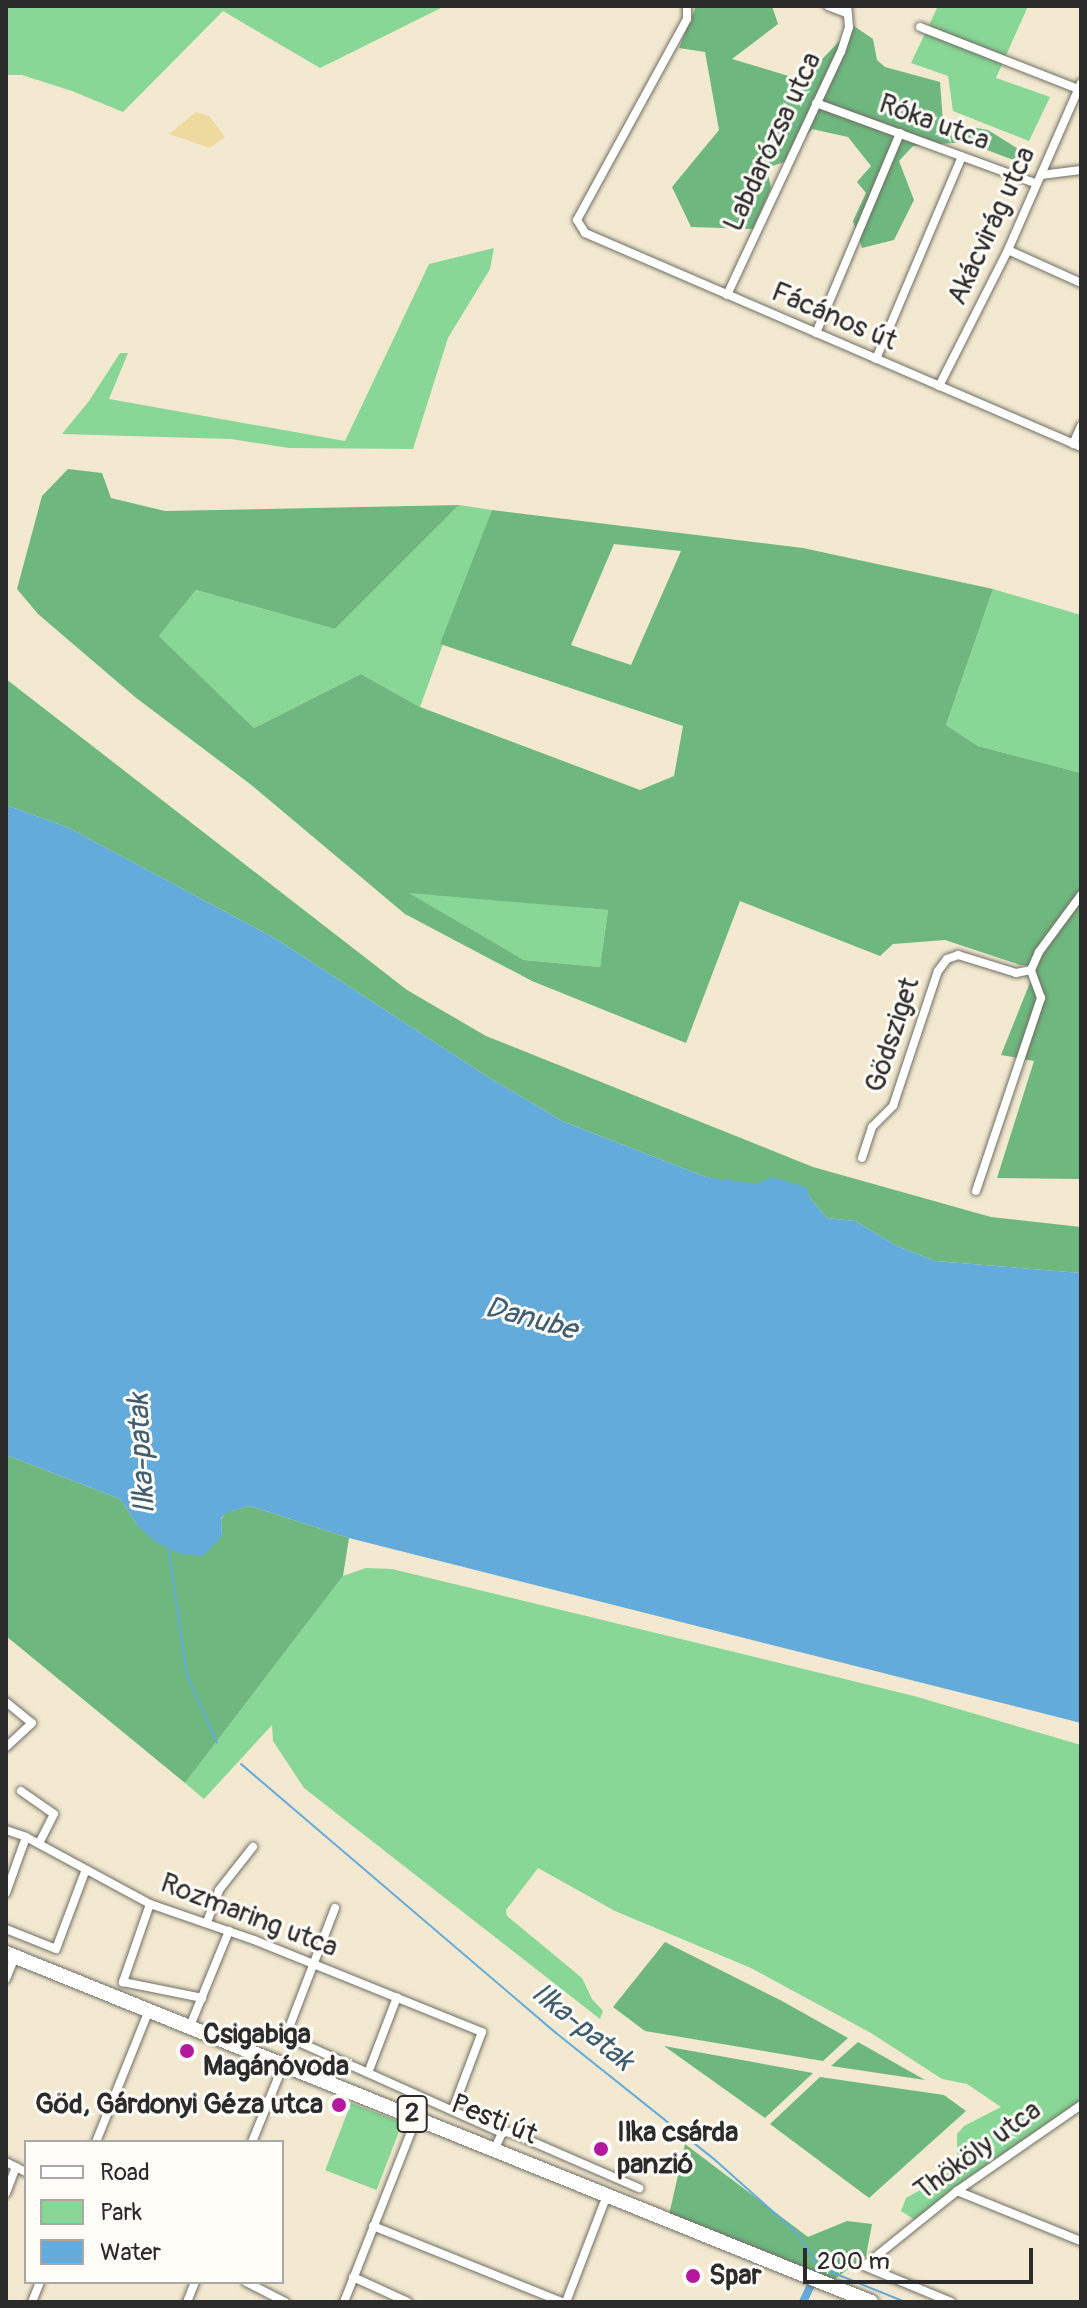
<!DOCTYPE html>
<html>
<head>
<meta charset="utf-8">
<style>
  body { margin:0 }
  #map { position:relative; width:1087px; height:2308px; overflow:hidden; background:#f2e9d0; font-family:Pangolin,sans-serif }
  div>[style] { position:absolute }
  .green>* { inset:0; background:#88d796; transform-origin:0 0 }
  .forest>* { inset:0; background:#6eb87f }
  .sand>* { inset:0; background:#eeda9e }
  .water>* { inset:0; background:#63abda }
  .stream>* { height:2px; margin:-1px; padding:0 1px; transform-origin:1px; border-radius:1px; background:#63abda }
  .canal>* { height:8px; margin:-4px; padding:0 4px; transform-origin:4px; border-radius:4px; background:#63abda }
  .roads { filter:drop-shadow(0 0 2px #716e65) drop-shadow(0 0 2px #716e65) }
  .minor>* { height:8px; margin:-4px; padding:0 4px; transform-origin:4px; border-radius:4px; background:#fff }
  .primary>* { height:14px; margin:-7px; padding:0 7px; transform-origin:7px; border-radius:7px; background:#fff }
  .dots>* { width:22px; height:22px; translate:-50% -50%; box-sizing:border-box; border:4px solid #fdfcf7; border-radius:50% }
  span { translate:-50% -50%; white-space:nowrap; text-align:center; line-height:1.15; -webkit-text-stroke:6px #fdfcf7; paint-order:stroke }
  .shield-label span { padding:2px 6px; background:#fdfcf7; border:2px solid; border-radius:6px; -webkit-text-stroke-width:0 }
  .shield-label { font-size:26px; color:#2b2b2b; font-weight:700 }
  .street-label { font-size:28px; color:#2b2b2b }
  .poi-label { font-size:28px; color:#2b2b2b; font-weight:700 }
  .left { translate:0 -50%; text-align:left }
  .right { translate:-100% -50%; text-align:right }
  .water-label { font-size:30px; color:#415e71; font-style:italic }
  .frame { position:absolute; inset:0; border:8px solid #2b2b2b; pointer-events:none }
  .legend { position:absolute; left:24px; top:2140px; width:260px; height:144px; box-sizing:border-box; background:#fdfcf7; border:2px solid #a9a8a5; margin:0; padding:10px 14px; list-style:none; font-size:24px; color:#2b2b2b }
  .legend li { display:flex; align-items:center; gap:16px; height:40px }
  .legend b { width:40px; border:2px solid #a9a8a5 }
  .scale { position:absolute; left:803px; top:2248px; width:230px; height:36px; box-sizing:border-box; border:4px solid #2b2b2b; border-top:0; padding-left:10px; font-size:24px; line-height:28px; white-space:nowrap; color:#2b2b2b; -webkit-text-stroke:6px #fdfcf7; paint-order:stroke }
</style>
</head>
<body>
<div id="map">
  <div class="green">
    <i style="clip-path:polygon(6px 6px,445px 6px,320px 68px,223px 11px,123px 112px,72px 91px,22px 75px,6px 75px)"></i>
    <i style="clip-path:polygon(938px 6px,1028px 6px,996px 78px,1050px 97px,1029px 141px,953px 111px,948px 76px,911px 63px)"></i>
    <i style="clip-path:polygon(494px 248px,490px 269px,448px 338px,413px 449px,289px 448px,231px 439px,62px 434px,89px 401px,120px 353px,128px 353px,109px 399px,345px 441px,429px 264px)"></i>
    <i style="clip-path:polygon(459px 505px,492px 510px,420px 707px,361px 674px,254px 728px,159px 636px,196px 590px,335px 629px)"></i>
    <i style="clip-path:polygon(993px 589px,1081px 615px,1081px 773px,978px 746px,946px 725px)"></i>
    <i style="clip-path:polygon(407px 892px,608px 910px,600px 967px,524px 960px)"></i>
    <i style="clip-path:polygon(366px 1568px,392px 1569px,722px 1649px,914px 1696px,1081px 1745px,1081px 2100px,915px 2220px,901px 2211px,906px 2198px,943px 2177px,957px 2163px,957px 2134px,964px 2126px,1001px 2107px,967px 2084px,942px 2079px,871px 2033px,751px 1968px,615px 1911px,538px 1868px,506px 1910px,507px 1916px,582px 1978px,592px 1999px,603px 2011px,600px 2019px,304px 1788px,273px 1741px,272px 1725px,204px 1799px,185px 1783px,343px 1576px)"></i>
    <i style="left:351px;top:2103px;width:55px;height:72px;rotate:21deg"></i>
  </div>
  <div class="forest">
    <i style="clip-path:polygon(696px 6px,772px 6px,778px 24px,732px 59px,802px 80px,854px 26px,873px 39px,877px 60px,885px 67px,940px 82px,943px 122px,988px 130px,1023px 152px,1021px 163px,966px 142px,913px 146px,899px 161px,914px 200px,894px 240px,862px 248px,853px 221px,866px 193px,857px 182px,871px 166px,848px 137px,812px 129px,784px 162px,767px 168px,771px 188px,753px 229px,691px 227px,672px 187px,719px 130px,705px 52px,679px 48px)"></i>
    <i style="clip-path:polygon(evenodd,68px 469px,102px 473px,111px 498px,165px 511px,459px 505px,335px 629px,196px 590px,159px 636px,254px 728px,361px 674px,420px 707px,640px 790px,674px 776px,683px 726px,440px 644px,492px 510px,803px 548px,993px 589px,946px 725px,978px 746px,1081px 773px,1081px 1179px,997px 1178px,1034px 1061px,1001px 1055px,1037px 965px,1020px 965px,945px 940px,893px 944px,880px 956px,740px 901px,686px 1043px,532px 981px,405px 914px,250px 784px,135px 697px,38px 614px,17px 589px,42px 496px,68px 469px,614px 544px,681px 551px,631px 665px,571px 645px,614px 544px,68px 469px,409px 893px,608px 910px,600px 967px,524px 960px,409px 893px)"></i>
    <i style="clip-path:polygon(6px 679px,407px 990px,486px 1036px,813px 1167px,991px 1217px,1081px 1227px,1081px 1273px,935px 1261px,897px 1246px,855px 1221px,827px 1218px,810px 1198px,706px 1177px,564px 1122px,488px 1077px,276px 939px,69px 828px,6px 805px)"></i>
    <i style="clip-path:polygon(6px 1455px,120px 1499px,138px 1526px,222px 1536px,221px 1519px,227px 1512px,250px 1506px,349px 1538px,343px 1576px,185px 1783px,6px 1636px)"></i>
    <i style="clip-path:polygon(665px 1942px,782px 2001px,848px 2038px,823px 2061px,645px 2031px,613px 2007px)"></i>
    <i style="clip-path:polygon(858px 2042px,925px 2080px,831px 2066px)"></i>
    <i style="clip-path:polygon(664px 2046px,813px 2073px,765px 2118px)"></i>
    <i style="clip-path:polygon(820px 2077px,944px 2095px,966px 2111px,869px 2198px,770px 2124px)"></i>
    <i style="clip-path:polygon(685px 2144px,808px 2237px,847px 2221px,872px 2224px,866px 2256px,832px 2281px,669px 2215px)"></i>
  </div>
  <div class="sand">
    <i style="clip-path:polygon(196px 112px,209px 116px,225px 137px,210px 148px,169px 134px)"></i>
  </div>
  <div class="water">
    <i style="clip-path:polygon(6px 805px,69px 828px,276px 939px,488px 1077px,564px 1122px,706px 1177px,756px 1184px,772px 1177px,806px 1187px,810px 1198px,827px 1218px,855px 1221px,897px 1246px,935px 1261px,1081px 1273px,1081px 1723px,349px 1538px,250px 1506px,228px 1512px,221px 1518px,222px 1536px,203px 1556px,181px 1554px,154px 1541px,138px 1526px,120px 1499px,6px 1455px)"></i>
  </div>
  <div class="stream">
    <i style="left:168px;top:1547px;width:129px;rotate:81.6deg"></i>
    <i style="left:187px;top:1675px;width:74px;rotate:66.2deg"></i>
    <i style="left:241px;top:1764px;width:414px;rotate:40.5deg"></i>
    <i style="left:556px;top:2033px;width:203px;rotate:38.6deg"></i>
    <i style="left:715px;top:2160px;width:110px;rotate:41.7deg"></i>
    <i style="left:797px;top:2233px;width:40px;rotate:57.1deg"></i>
    <i style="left:819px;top:2267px;width:93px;rotate:22.1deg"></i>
  </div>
  <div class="canal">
    <i style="left:803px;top:2302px;width:38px;rotate:-65deg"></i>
  </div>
  <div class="roads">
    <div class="minor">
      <i style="left:687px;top:6px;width:13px;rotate:90deg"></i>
      <i style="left:687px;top:19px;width:229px;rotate:118.7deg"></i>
      <i style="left:577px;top:220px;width:15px;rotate:58deg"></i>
      <i style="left:585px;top:233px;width:540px;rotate:23.34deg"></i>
      <i style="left:828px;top:6px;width:19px;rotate:21deg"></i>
      <i style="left:920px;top:27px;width:170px;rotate:21.4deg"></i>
      <i style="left:816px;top:103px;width:235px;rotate:20.1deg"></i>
      <i style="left:1041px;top:175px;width:40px;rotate:-7.1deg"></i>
      <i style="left:1008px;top:250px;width:80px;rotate:24.3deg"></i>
      <i style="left:727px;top:295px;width:268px;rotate:-64.9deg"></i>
      <i style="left:841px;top:52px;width:26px;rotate:-72deg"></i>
      <i style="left:849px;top:27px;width:21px;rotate:-95deg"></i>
      <i style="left:816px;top:333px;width:217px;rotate:-67.2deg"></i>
      <i style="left:876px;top:359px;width:220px;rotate:-67deg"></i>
      <i style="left:939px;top:386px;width:153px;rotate:-63.1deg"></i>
      <i style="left:1008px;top:250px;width:182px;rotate:-66.4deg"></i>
      <i style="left:1073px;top:444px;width:20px;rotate:-66deg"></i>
      <i style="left:862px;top:1158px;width:33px;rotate:-72deg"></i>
      <i style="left:872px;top:1127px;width:30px;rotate:-45deg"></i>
      <i style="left:893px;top:1106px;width:142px;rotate:-71.6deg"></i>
      <i style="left:938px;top:971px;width:15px;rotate:-53deg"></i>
      <i style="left:947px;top:959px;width:12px;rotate:-20deg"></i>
      <i style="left:958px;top:955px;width:61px;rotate:17.2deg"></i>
      <i style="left:1016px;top:973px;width:15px;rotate:-11deg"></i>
      <i style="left:976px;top:1191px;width:204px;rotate:-71.4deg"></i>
      <i style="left:1041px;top:998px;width:30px;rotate:-110deg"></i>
      <i style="left:1031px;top:970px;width:20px;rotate:-66deg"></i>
      <i style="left:1039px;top:952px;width:71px;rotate:-53.6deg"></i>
      <i style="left:6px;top:1702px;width:33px;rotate:39deg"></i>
      <i style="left:32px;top:1723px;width:35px;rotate:137deg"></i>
      <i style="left:21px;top:1791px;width:40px;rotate:34.9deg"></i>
      <i style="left:54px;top:1814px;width:33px;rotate:117deg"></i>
      <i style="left:6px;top:1830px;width:21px;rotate:19deg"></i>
      <i style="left:26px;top:1837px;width:141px;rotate:28.4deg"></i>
      <i style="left:150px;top:1904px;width:110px;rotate:19.1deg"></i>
      <i style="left:254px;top:1940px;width:246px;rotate:22deg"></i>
      <i style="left:482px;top:2032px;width:82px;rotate:110.6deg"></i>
      <i style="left:6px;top:1893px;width:59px;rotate:-70.3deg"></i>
      <i style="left:150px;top:1904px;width:83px;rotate:109.1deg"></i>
      <i style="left:123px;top:1982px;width:81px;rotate:11.4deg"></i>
      <i style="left:335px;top:1908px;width:129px;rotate:111deg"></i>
      <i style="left:289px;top:2028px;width:11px;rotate:75deg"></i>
      <i style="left:292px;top:2039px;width:230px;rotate:24.1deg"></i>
      <i style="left:207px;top:1922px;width:34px;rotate:-69deg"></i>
      <i style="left:219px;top:1890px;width:55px;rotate:-51.7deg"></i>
      <i style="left:6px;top:1929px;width:54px;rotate:21.8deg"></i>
      <i style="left:56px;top:1949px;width:82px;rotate:-69.4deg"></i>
      <i style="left:6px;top:1979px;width:24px;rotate:-68deg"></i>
      <i style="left:190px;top:2026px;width:103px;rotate:-67.7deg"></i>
      <i style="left:368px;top:2073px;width:81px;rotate:-69.1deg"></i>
      <i style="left:96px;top:2142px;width:142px;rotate:-68.1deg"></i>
      <i style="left:252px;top:2142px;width:85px;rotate:-67.9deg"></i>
      <i style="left:495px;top:2148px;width:17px;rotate:-65deg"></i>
      <i style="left:502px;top:2133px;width:8px;rotate:-7deg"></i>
      <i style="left:510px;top:2132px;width:141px;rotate:23.5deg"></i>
      <i style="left:6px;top:2162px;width:22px;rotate:27deg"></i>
      <i style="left:957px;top:2191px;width:134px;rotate:22deg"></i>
      <i style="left:6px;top:2193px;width:28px;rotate:-69deg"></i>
      <i style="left:373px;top:2226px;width:204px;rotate:21.9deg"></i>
      <i style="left:353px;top:2277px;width:60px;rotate:24.4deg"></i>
      <i style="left:246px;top:2282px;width:44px;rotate:27.1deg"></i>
      <i style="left:32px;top:2302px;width:22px;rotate:-68deg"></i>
      <i style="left:187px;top:2302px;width:22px;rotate:-68deg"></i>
      <i style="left:344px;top:2302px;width:199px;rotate:-68.5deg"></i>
      <i style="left:566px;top:2302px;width:115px;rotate:-69deg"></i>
      <i style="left:951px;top:2302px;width:94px;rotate:-157.5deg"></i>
      <i style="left:864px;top:2266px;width:119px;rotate:-38.9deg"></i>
      <i style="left:957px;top:2191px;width:151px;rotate:-34.7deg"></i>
    </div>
    <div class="primary">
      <i style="left:6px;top:1953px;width:933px;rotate:21.97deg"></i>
    </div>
  </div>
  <div class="dots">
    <i style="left:187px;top:2051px;background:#b5179e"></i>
    <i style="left:339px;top:2105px;background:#b5179e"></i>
    <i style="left:601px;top:2149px;background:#b5179e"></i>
    <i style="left:693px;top:2276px;background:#b5179e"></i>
  </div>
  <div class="shield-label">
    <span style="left:412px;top:2114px">2</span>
  </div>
  <div class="street-label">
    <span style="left:934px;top:123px;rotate:20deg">Róka utca</span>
    <span style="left:773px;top:142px;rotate:-65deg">Labdarózsa utca</span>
    <span style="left:992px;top:226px;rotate:-65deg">Akácvirág utca</span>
    <span style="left:834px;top:317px;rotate:23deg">Fácános út</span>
    <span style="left:893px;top:1035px;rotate:-72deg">Gödsziget</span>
    <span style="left:249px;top:1916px;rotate:21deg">Rozmaring utca</span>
    <span style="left:494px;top:2120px;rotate:22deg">Pesti út</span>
    <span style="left:978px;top:2151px;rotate:-36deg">Thököly utca</span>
  </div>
  <div class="poi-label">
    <span class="left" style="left:203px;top:2051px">Csigabiga<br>Magánóvoda</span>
    <span class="right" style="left:323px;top:2105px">Göd, Gárdonyi Géza utca</span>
    <span class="left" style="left:617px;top:2149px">Ilka csárda<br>panzió</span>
    <span class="left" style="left:709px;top:2276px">Spar</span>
  </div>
  <div class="water-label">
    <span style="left:531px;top:1319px;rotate:15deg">Danube</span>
    <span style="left:142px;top:1454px;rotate:-93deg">Ilka-patak</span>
    <span style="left:582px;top:2027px;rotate:39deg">Ilka-patak</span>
  </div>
  <div class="frame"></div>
  <ul class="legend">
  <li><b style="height:10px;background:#fff"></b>Road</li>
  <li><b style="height:22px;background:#88d796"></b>Park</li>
  <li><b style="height:22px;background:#63abda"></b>Water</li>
  </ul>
  <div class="scale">200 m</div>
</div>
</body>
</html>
